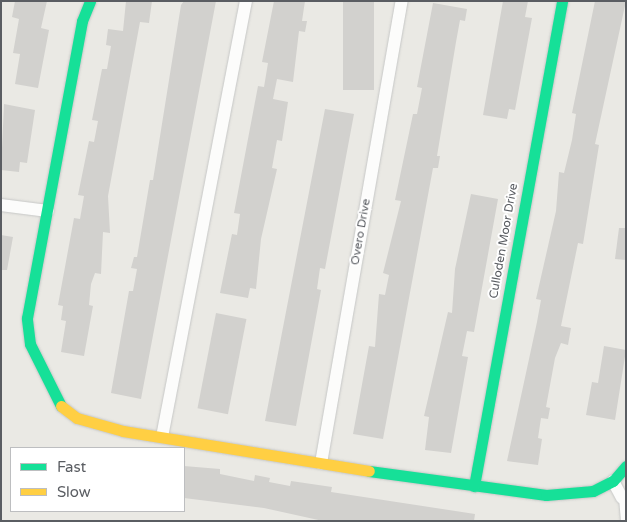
<!DOCTYPE html>
<html>
<head>
<meta charset="utf-8">
<style>
  body { margin:0 }
  #map { position:relative; width:627px; height:522px; overflow:hidden; background:#eae9e4; font-family:"Varela Round",sans-serif }
  div>[style] { position:absolute }
  .building>* { inset:0; background:#d2d1ce; transform-origin:0 0 }
  .roads { filter:drop-shadow(0 0 1px #c6c7c6) drop-shadow(0 0 1px #c6c7c6) }
  .lane>* { height:6px; margin:-3px; padding:0 3px; transform-origin:3px; border-radius:3px; background:#fcfcfb }
  .street>* { height:12px; margin:-6px; padding:0 6px; transform-origin:6px; border-radius:6px; background:#fcfcfb }
  .fast>* { height:11px; margin:-5.5px; padding:0 5.5px; transform-origin:5.5px; border-radius:5.5px; background:#16e098 }
  .slow>* { height:11px; margin:-5.5px; padding:0 5.5px; transform-origin:5.5px; border-radius:5.5px; background:#ffcf43 }
  span { translate:-50% -50%; white-space:nowrap; text-align:center; line-height:1.15; -webkit-text-stroke:4px #fff; paint-order:stroke }
  .street-label { font-size:12px; color:#5a5d62 }
  .frame { position:absolute; inset:0; border:2px solid #5a5d62; pointer-events:none }
  .legend { position:absolute; left:10px; top:447px; width:175px; height:65px; box-sizing:border-box; background:#fff; border:1px solid #bdbec0; margin:0; padding:6px 9px; list-style:none; font-size:15px; color:#5a5d62 }
  .legend li { display:flex; align-items:center; gap:10px; height:25px }
  .legend b { width:25px; border:1px solid #bdbec0 }
</style>
</head>
<body>
<div id="map">
  <div class="building">
    <i style="clip-path:polygon(15px 1px,47px 1px,41px 28px,49px 30px,38px 88px,15px 84px,20px 54px,13px 53px,19px 19px,12px 17px)"></i>
    <i style="clip-path:polygon(126px 1px,152px 1px,149px 23px,140px 22px,108px 196px,110px 233px,103px 232px,101px 274px,95px 273px,91px 284px,89px 305px,93px 306px,84px 356px,61px 352px,66px 321px,61px 320px,63px 306px,58px 305px,74px 218px,80px 219px,84px 196px,78px 195px,89px 141px,94px 142px,98px 121px,92px 120px,102px 69px,107px 69px,111px 46px,106px 45px,108px 29px,123px 31px)"></i>
    <i style="clip-path:polygon(184px 1px,216px 1px,141px 399px,111px 393px,129px 291px,133px 291px,137px 269px,131px 268px,134px 257px,137px 257px,150px 180px,153px 180px,181px 5px)"></i>
    <i style="clip-path:polygon(274px 1px,305px 1px,302px 21px,307px 21px,305px 32px,299px 31px,293px 82px,277px 79px,273px 99px,288px 102px,282px 141px,277px 140px,272px 168px,277px 169px,261px 239px,256px 289px,250px 288px,248px 298px,220px 293px,232px 234px,237px 235px,240px 214px,234px 213px,258px 86px,264px 87px,268px 63px,262px 62px)"></i>
    <i style="left:343px;top:1px;width:31px;height:89px"></i>
    <i style="clip-path:polygon(503px 1px,528px 1px,525px 17px,532px 18px,515px 110px,509px 109px,507px 119px,483px 115px)"></i>
    <i style="clip-path:polygon(595px 1px,626px 1px,595px 144px,599px 145px,583px 244px,578px 243px,561px 326px,571px 328px,568px 345px,561px 343px,555px 358px,546px 407px,550px 408px,548px 419px,541px 418px,538px 438px,542px 439px,538px 465px,507px 461px,537px 322px,541px 300px,536px 299px,556px 211px,559px 172px,564px 173px,572px 140px,576px 114px,572px 113px)"></i>
    <i style="clip-path:polygon(433px 3px,467px 9px,465px 21px,460px 20px,456px 42px,437px 156px,440px 156px,438px 168px,433px 168px,383px 439px,353px 434px,369px 346px,375px 347px,379px 294px,385px 295px,389px 275px,383px 273px,401px 201px,395px 200px,413px 114px,417px 114px,422px 88px,417px 87px)"></i>
    <i style="clip-path:polygon(4px 104px,35px 110px,27px 163px,20px 162px,19px 172px,1px 170px)"></i>
    <i style="clip-path:polygon(325px 109px,354px 114px,325px 269px,320px 268px,317px 289px,321px 290px,296px 426px,265px 421px)"></i>
    <i style="clip-path:polygon(471px 194px,498px 199px,474px 332px,467px 331px,462px 356px,468px 357px,451px 453px,425px 450px,429px 417px,424px 416px,448px 312px,452px 313px,455px 269px)"></i>
    <i style="clip-path:polygon(619px 228px,626px 228px,626px 260px,615px 259px)"></i>
    <i style="clip-path:polygon(1px 235px,13px 237px,7px 270px,1px 270px)"></i>
    <i style="left:216px;top:313px;width:31px;height:97px;rotate:11deg"></i>
    <i style="clip-path:polygon(604px 346px,626px 350px,615px 420px,586px 415px,592px 382px,598px 383px)"></i>
    <i style="clip-path:polygon(184px 466px,220px 469px,220px 474px,254px 481px,255px 475px,270px 478px,269px 482px,290px 486px,291px 481px,332px 487px,331px 492px,475px 514px,474px 521px,323px 521px,264px 508px,184px 498px)"></i>
  </div>
  <div class="roads">
    <div class="lane">
      <i style="left:622px;top:498px;width:23px;rotate:85deg"></i>
    </div>
    <div class="street">
      <i style="left:1px;top:205px;width:47px;rotate:7.3deg"></i>
      <i style="left:162px;top:437px;width:444px;rotate:-79.1deg"></i>
      <i style="left:321px;top:463px;width:469px;rotate:-80.1deg"></i>
      <i style="left:613px;top:481px;width:19px;rotate:62deg"></i>
    </div>
    <div class="fast">
      <i style="left:61px;top:406px;width:69px;rotate:-116.6deg"></i>
      <i style="left:30px;top:344px;width:26px;rotate:-97deg"></i>
      <i style="left:27px;top:318px;width:302px;rotate:-79.5deg"></i>
      <i style="left:82px;top:21px;width:22px;rotate:-68deg"></i>
      <i style="left:369px;top:471px;width:179px;rotate:7.7deg"></i>
      <i style="left:546px;top:495px;width:47px;rotate:-4.9deg"></i>
      <i style="left:593px;top:491px;width:22px;rotate:-27deg"></i>
      <i style="left:613px;top:481px;width:20px;rotate:-49deg"></i>
      <i style="left:474px;top:486px;width:493px;rotate:-79.7deg"></i>
    </div>
    <div class="slow">
      <i style="left:61px;top:406px;width:20px;rotate:37deg"></i>
      <i style="left:77px;top:418px;width:48px;rotate:15.8deg"></i>
      <i style="left:123px;top:431px;width:249px;rotate:9.2deg"></i>
    </div>
  </div>
  <div class="street-label">
    <span style="left:361px;top:232px;rotate:-80deg">Overo Drive</span>
    <span style="left:504px;top:241px;rotate:-80deg">Culloden Moor Drive</span>
  </div>
  <div class="frame"></div>
  <ul class="legend">
  <li><b style="height:6px;background:#16e098"></b>Fast</li>
  <li><b style="height:6px;background:#ffcf43"></b>Slow</li>
  </ul>
</div>
</body>
</html>
